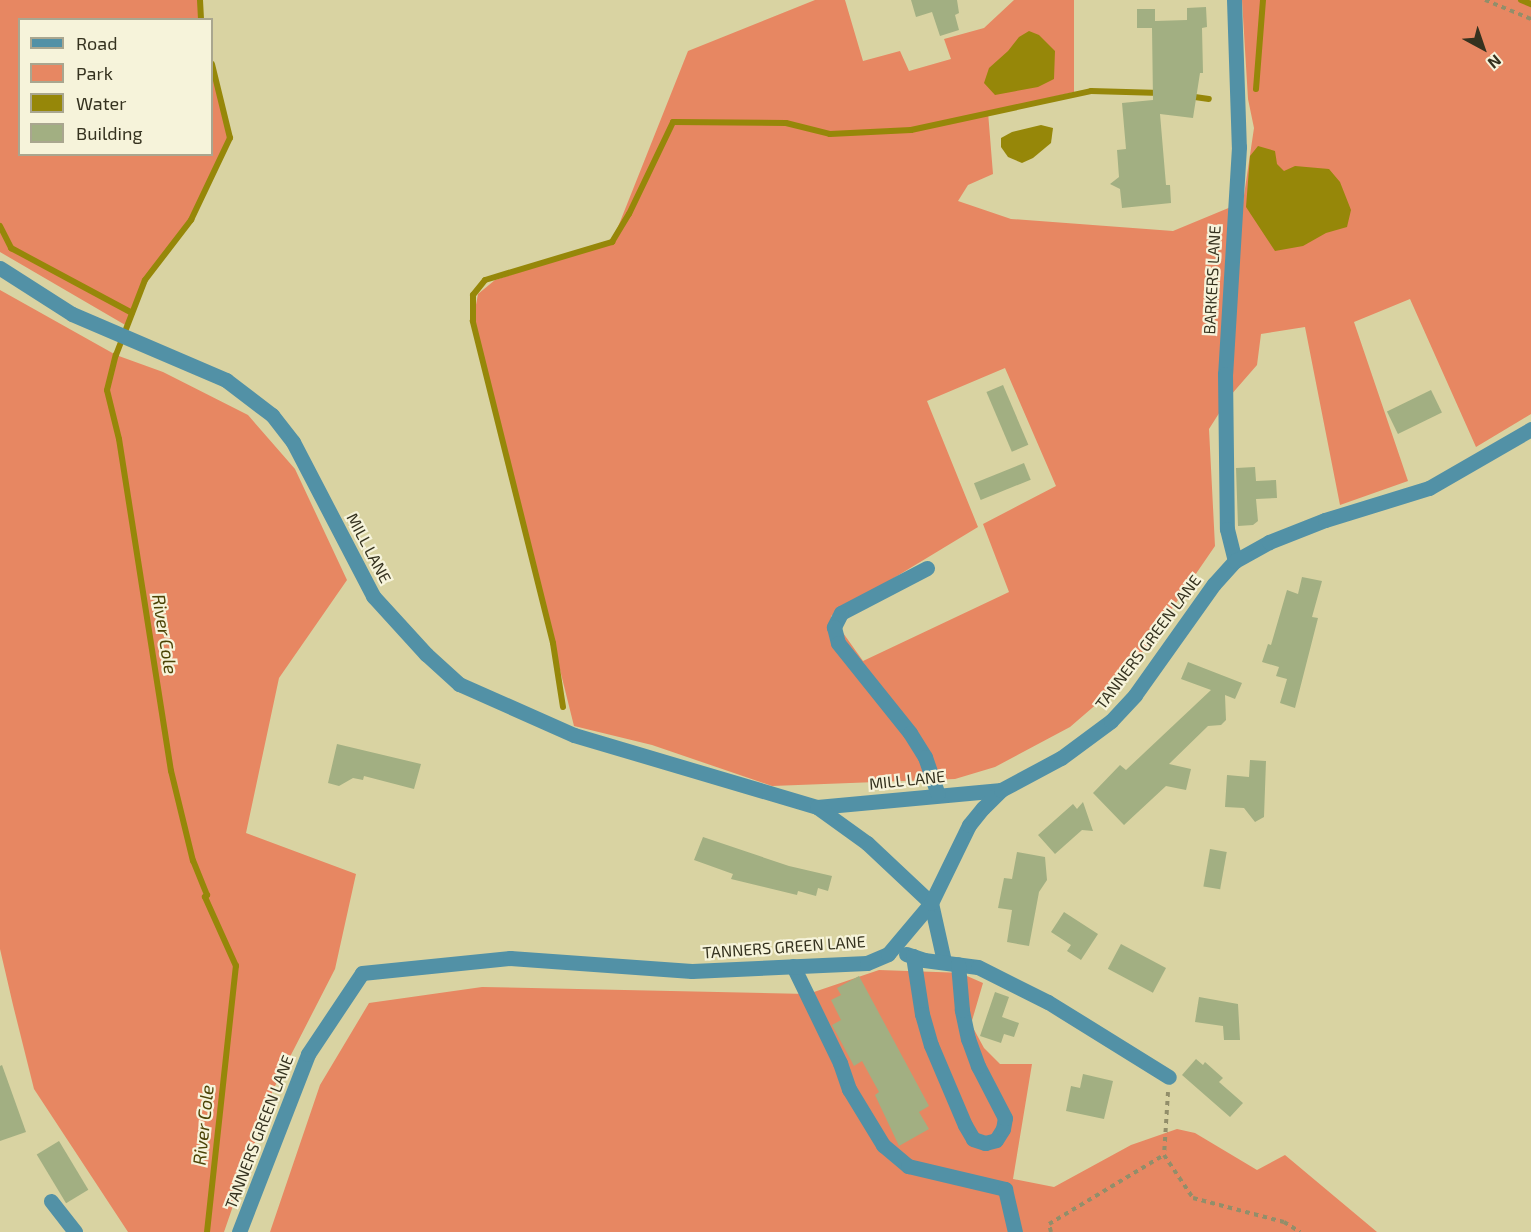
<!DOCTYPE html>
<html>
<head>
<meta charset="utf-8">
<style>
  body { margin:0 }
  #map { position:relative; width:1531px; height:1232px; overflow:hidden; background:#d9d3a2; font-family:"Exo 2",sans-serif }
  div>[style] { position:absolute }
  .green>* { inset:0; background:#e78762 }
  .water>* { inset:0; background:#968709 }
  .stream>* { height:6px; margin:-3px; padding:0 3px; transform-origin:3px; border-radius:3px; background:#968709 }
  .building>* { inset:0; background:#a2af82; transform-origin:0 0 }
  .path>* { height:4px; margin-top:-2px; transform-origin:0; background:repeating-linear-gradient(90deg,#928e6a 0 4.5px,transparent 0 9px) }
  .minor>* { height:15px; margin:-7.5px; padding:0 7.5px; transform-origin:7.5px; border-radius:7.5px; background:#5291a6 }
  span { translate:-50% -50%; white-space:nowrap; text-align:center; line-height:1.15; -webkit-text-stroke:4.5px #f6f3da; paint-order:stroke }
  .street-label { font-size:16px; color:#35321f }
  .water-label { font-size:18px; color:#4b4306; font-style:italic }
  .legend { position:absolute; left:18px; top:18px; width:195px; height:138px; box-sizing:border-box; background:#f6f3da; border:2px solid #a9a68f; margin:0; padding:8px 10px; list-style:none; font-size:18px; color:#35321f }
  .legend li { display:flex; align-items:center; gap:12px; height:30px }
  .legend b { width:30px; border:2px solid #a9a68f }
  .north { position:absolute; left:1453px; top:18px; width:60px; height:60px; -webkit-text-stroke:4px #f6f3da; paint-order:stroke; rotate:140deg; font-size:16px; font-weight:700; line-height:24px; text-align:center; color:#35321f }
  .north::after { content:''; display:block; margin:auto; width:21px; height:27px; background:#35321f; clip-path:polygon(50% 0,100% 100%,50% 72%,0 100%) }
</style>
</head>
<body>
<div id="map">
  <div class="green">
    <i style="clip-path:polygon(0 0,200px 0,201px 19px,20px 20px,20px 154px,212px 154px,212px 64px,230px 138px,191px 220px,145px 280px,127px 326px,0 252px)"></i>
    <i style="clip-path:polygon(evenodd,815px 0,845px 0,863px 61px,900px 51px,909px 71px,951px 59px,944px 39px,984px 28px,1014px 0,1074px 0,1074px 92px,988px 112px,993px 174px,968px 185px,958px 201px,1011px 219px,1173px 231px,1243px 202px,1254px 128px,1248px 99px,1242px 0,1531px 0,1531px 414px,1476px 447px,1410px 299px,1354px 322px,1408px 481px,1340px 505px,1305px 327px,1261px 334px,1257px 365px,1230px 396px,1209px 429px,1215px 546px,1121px 683px,1070px 727px,995px 767px,955px 779px,772px 786px,652px 745px,574px 726px,473px 321px,478px 294px,495px 280px,612px 242px,688px 51px,815px 0,1005px 368px,1056px 486px,983px 524px,1009px 592px,863px 661px,831px 616px,978px 527px,927px 401px,1005px 368px)"></i>
    <i style="clip-path:polygon(0 290px,116px 355px,163px 372px,248px 415px,295px 469px,347px 580px,279px 678px,246px 833px,356px 874px,335px 969px,273px 1090px,224px 1232px,128px 1232px,34px 1089px,13px 1005px,0 949px)"></i>
    <i style="clip-path:polygon(879px 970px,965px 973px,967px 976px,983px 983px,971px 1024px,984px 1048px,1000px 1064px,1032px 1064px,1013px 1179px,1054px 1187px,1131px 1145px,1177px 1129px,1195px 1133px,1257px 1170px,1285px 1155px,1377px 1232px,270px 1232px,320px 1085px,369px 1003px,482px 987px,808px 994px)"></i>
  </div>
  <div class="water">
    <i style="clip-path:polygon(1029px 31px,1039px 35px,1055px 51px,1054px 79px,1038px 87px,995px 95px,984px 83px,989px 68px,1008px 51px,1019px 37px)"></i>
    <i style="clip-path:polygon(1041px 125px,1053px 128px,1051px 143px,1033px 158px,1022px 163px,1008px 157px,1001px 147px,1001px 138px,1012px 132px)"></i>
    <i style="clip-path:polygon(1258px 146px,1275px 151px,1277px 164px,1284px 171px,1295px 166px,1329px 169px,1340px 182px,1351px 210px,1347px 227px,1326px 233px,1303px 246px,1275px 251px,1246px 207px,1250px 156px)"></i>
  </div>
  <div class="stream">
    <i style="left:200px;top:0;width:20px;rotate:87deg"></i>
    <i style="left:1521px;top:0;width:11px;rotate:22deg"></i>
    <i style="left:1256px;top:89px;width:89px;rotate:-85.5deg"></i>
    <i style="left:1188px;top:96px;width:21px;rotate:8deg"></i>
    <i style="left:0;top:226px;width:25px;rotate:63deg"></i>
    <i style="left:11px;top:248px;width:137px;rotate:28.2deg"></i>
    <i style="left:563px;top:707px;width:65px;rotate:-98.9deg"></i>
    <i style="left:553px;top:643px;width:332px;rotate:-104deg"></i>
    <i style="left:473px;top:321px;width:26px;rotate:-90deg"></i>
    <i style="left:473px;top:295px;width:19px;rotate:-51deg"></i>
    <i style="left:485px;top:280px;width:133px;rotate:-16.7deg"></i>
    <i style="left:612px;top:242px;width:33px;rotate:-59deg"></i>
    <i style="left:629px;top:214px;width:102px;rotate:-64.4deg"></i>
    <i style="left:673px;top:122px;width:113px;rotate:0.5deg"></i>
    <i style="left:786px;top:123px;width:45px;rotate:14deg"></i>
    <i style="left:830px;top:134px;width:81px;rotate:-2.8deg"></i>
    <i style="left:911px;top:130px;width:184px;rotate:-12.2deg"></i>
    <i style="left:1091px;top:91px;width:70px;rotate:1.6deg"></i>
    <i style="left:207px;top:1232px;width:268px;rotate:-83.8deg"></i>
    <i style="left:236px;top:966px;width:76px;rotate:-114.2deg"></i>
    <i style="left:205px;top:897px;width:3px;rotate:-45deg"></i>
    <i style="left:207px;top:895px;width:37px;rotate:-112deg"></i>
    <i style="left:193px;top:861px;width:93px;rotate:-103.7deg"></i>
    <i style="left:171px;top:771px;width:336px;rotate:-98.9deg"></i>
    <i style="left:119px;top:439px;width:50px;rotate:-103.8deg"></i>
    <i style="left:107px;top:390px;width:36px;rotate:-76deg"></i>
    <i style="left:116px;top:355px;width:80px;rotate:-68.9deg"></i>
    <i style="left:145px;top:280px;width:76px;rotate:-52.5deg"></i>
    <i style="left:191px;top:220px;width:91px;rotate:-64.6deg"></i>
    <i style="left:230px;top:138px;width:76px;rotate:-103.7deg"></i>
  </div>
  <div class="building">
    <i style="clip-path:polygon(911px 0,957px 0,959px 13px,955px 15px,959px 30px,940px 36px,932px 12px,916px 17px)"></i>
    <i style="clip-path:polygon(1206px 7px,1207px 27px,1202px 28px,1203px 73px,1200px 73px,1193px 118px,1160px 114px,1166px 185px,1170px 185px,1171px 203px,1122px 208px,1120px 189px,1110px 184px,1119px 177px,1117px 150px,1126px 149px,1122px 103px,1153px 100px,1152px 28px,1137px 28px,1137px 9px,1155px 9px,1155px 21px,1187px 20px,1187px 8px)"></i>
    <i style="left:1003px;top:385px;width:65px;height:18px;rotate:67deg"></i>
    <i style="left:1431px;top:390px;width:25px;height:49px;rotate:64deg"></i>
    <i style="left:1024px;top:463px;width:18px;height:54px;rotate:68deg"></i>
    <i style="clip-path:polygon(1255px 467px,1256px 481px,1276px 480px,1277px 498px,1256px 499px,1258px 521px,1253px 525px,1238px 526px,1236px 468px)"></i>
    <i style="clip-path:polygon(1302px 577px,1322px 581px,1312px 617px,1318px 618px,1295px 708px,1280px 703px,1287px 679px,1276px 676px,1279px 667px,1262px 662px,1268px 644px,1271px 645px,1287px 590px,1298px 594px)"></i>
    <i style="clip-path:polygon(1188px 662px,1242px 683px,1235px 699px,1225px 695px,1226px 720px,1221px 725px,1208px 726px,1169px 764px,1191px 769px,1186px 790px,1166px 786px,1124px 825px,1093px 793px,1120px 765px,1126px 770px,1211px 690px,1181px 679px)"></i>
    <i style="clip-path:polygon(337px 744px,421px 764px,414px 789px,364px 776px,363px 780px,353px 778px,339px 786px,328px 783px)"></i>
    <i style="clip-path:polygon(1250px 760px,1266px 761px,1264px 817px,1255px 822px,1244px 808px,1225px 807px,1227px 775px,1249px 777px)"></i>
    <i style="clip-path:polygon(1083px 802px,1093px 831px,1082px 830px,1055px 854px,1038px 835px,1073px 804px,1077px 809px)"></i>
    <i style="clip-path:polygon(703px 837px,789px 866px,832px 876px,828px 891px,818px 888px,816px 896px,798px 891px,797px 895px,731px 879px,733px 874px,694px 860px)"></i>
    <i style="left:1210px;top:849px;width:17px;height:38px;rotate:10deg"></i>
    <i style="clip-path:polygon(1017px 852px,1045px 857px,1047px 880px,1039px 892px,1029px 946px,1007px 942px,1012px 910px,998px 908px,1004px 878px,1012px 879px)"></i>
    <i style="clip-path:polygon(1064px 912px,1098px 934px,1081px 960px,1067px 951px,1071px 945px,1051px 932px)"></i>
    <i style="left:1121px;top:944px;width:51px;height:28px;rotate:28deg"></i>
    <i style="clip-path:polygon(859px 976px,929px 1106px,919px 1112px,929px 1129px,899px 1146px,875px 1095px,879px 1092px,862px 1061px,854px 1066px,832px 1025px,841px 1020px,831px 1000px,841px 995px,837px 988px)"></i>
    <i style="clip-path:polygon(995px 992px,1009px 997px,1002px 1017px,1019px 1023px,1014px 1037px,1004px 1034px,1001px 1043px,980px 1036px)"></i>
    <i style="clip-path:polygon(1199px 997px,1238px 1004px,1240px 1040px,1224px 1040px,1223px 1026px,1195px 1022px)"></i>
    <i style="clip-path:polygon(1196px 1059px,1203px 1065px,1205px 1062px,1223px 1078px,1219px 1082px,1243px 1103px,1230px 1117px,1182px 1075px)"></i>
    <i style="clip-path:polygon(2px 1065px,26px 1132px,0 1141px,0 1066px)"></i>
    <i style="clip-path:polygon(1083px 1074px,1113px 1081px,1104px 1119px,1066px 1111px,1071px 1086px,1080px 1088px)"></i>
    <i style="left:59px;top:1141px;width:57px;height:26px;rotate:59deg"></i>
  </div>
  <div class="path">
    <i style="left:1485px;top:0;width:50px;rotate:22.4deg"></i>
    <i style="left:1168px;top:1092px;width:63px;rotate:93.6deg"></i>
    <i style="left:1164px;top:1155px;width:52px;rotate:56deg"></i>
    <i style="left:1193px;top:1198px;width:94px;rotate:14.8deg"></i>
    <i style="left:1284px;top:1222px;width:19px;rotate:32deg"></i>
    <i style="left:1051px;top:1232px;width:8px;rotate:-104deg"></i>
    <i style="left:1049px;top:1224px;width:134px;rotate:-31deg"></i>
  </div>
  <div class="minor">
    <i style="left:1234px;top:0;width:147px;rotate:88.1deg"></i>
    <i style="left:1239px;top:147px;width:227px;rotate:93.5deg"></i>
    <i style="left:1225px;top:374px;width:155px;rotate:89.3deg"></i>
    <i style="left:1227px;top:529px;width:33px;rotate:76deg"></i>
    <i style="left:0;top:268px;width:85px;rotate:32.6deg"></i>
    <i style="left:72px;top:314px;width:168px;rotate:23.2deg"></i>
    <i style="left:226px;top:380px;width:58px;rotate:37.3deg"></i>
    <i style="left:272px;top:415px;width:34px;rotate:52deg"></i>
    <i style="left:293px;top:442px;width:174px;rotate:62.5deg"></i>
    <i style="left:373px;top:596px;width:79px;rotate:47.6deg"></i>
    <i style="left:426px;top:654px;width:45px;rotate:42.3deg"></i>
    <i style="left:459px;top:684px;width:126px;rotate:23.9deg"></i>
    <i style="left:574px;top:735px;width:253px;rotate:16.5deg"></i>
    <i style="left:817px;top:807px;width:185px;rotate:-5.3deg"></i>
    <i style="left:927px;top:568px;width:97px;rotate:152.4deg"></i>
    <i style="left:841px;top:613px;width:16px;rotate:117deg"></i>
    <i style="left:834px;top:627px;width:16px;rotate:76deg"></i>
    <i style="left:838px;top:643px;width:115px;rotate:51.3deg"></i>
    <i style="left:910px;top:733px;width:28px;rotate:58deg"></i>
    <i style="left:925px;top:757px;width:39px;rotate:71deg"></i>
    <i style="left:817px;top:807px;width:62px;rotate:35.8deg"></i>
    <i style="left:867px;top:843px;width:88px;rotate:43.2deg"></i>
    <i style="left:931px;top:903px;width:59px;rotate:77.4deg"></i>
    <i style="left:906px;top:954px;width:19px;rotate:18deg"></i>
    <i style="left:924px;top:960px;width:54px;rotate:7.4deg"></i>
    <i style="left:978px;top:967px;width:78px;rotate:26.6deg"></i>
    <i style="left:1048px;top:1002px;width:142px;rotate:31.8deg"></i>
    <i style="left:913px;top:956px;width:59px;rotate:81.2deg"></i>
    <i style="left:922px;top:1014px;width:32px;rotate:74deg"></i>
    <i style="left:931px;top:1045px;width:87px;rotate:67deg"></i>
    <i style="left:965px;top:1125px;width:16px;rotate:60deg"></i>
    <i style="left:973px;top:1139px;width:13px;rotate:18deg"></i>
    <i style="left:985px;top:1143px;width:11px;rotate:-15deg"></i>
    <i style="left:996px;top:1140px;width:13px;rotate:-58deg"></i>
    <i style="left:1003px;top:1129px;width:11px;rotate:-80deg"></i>
    <i style="left:1005px;top:1118px;width:59px;rotate:-117.4deg"></i>
    <i style="left:978px;top:1066px;width:29px;rotate:-110deg"></i>
    <i style="left:968px;top:1039px;width:30px;rotate:-102deg"></i>
    <i style="left:962px;top:1010px;width:46px;rotate:-95deg"></i>
    <i style="left:793px;top:966px;width:108px;rotate:64.1deg"></i>
    <i style="left:840px;top:1063px;width:28px;rotate:71deg"></i>
    <i style="left:849px;top:1089px;width:66px;rotate:58.7deg"></i>
    <i style="left:883px;top:1145px;width:33px;rotate:40deg"></i>
    <i style="left:908px;top:1166px;width:100px;rotate:13.3deg"></i>
    <i style="left:1005px;top:1189px;width:44px;rotate:76.9deg"></i>
    <i style="left:51px;top:1201px;width:39px;rotate:52deg"></i>
    <i style="left:239px;top:1232px;width:191px;rotate:-68.8deg"></i>
    <i style="left:308px;top:1054px;width:97px;rotate:-56.3deg"></i>
    <i style="left:362px;top:973px;width:149px;rotate:-5.8deg"></i>
    <i style="left:510px;top:958px;width:182px;rotate:4.1deg"></i>
    <i style="left:692px;top:971px;width:175px;rotate:-2.6deg"></i>
    <i style="left:867px;top:963px;width:23px;rotate:-23deg"></i>
    <i style="left:888px;top:954px;width:67px;rotate:-49.9deg"></i>
    <i style="left:931px;top:903px;width:87px;rotate:-64deg"></i>
    <i style="left:969px;top:825px;width:22px;rotate:-51deg"></i>
    <i style="left:983px;top:808px;width:25px;rotate:-45deg"></i>
    <i style="left:1001px;top:790px;width:68px;rotate:-28.1deg"></i>
    <i style="left:1061px;top:758px;width:62px;rotate:-36.5deg"></i>
    <i style="left:1111px;top:721px;width:35px;rotate:-47deg"></i>
    <i style="left:1135px;top:695px;width:136px;rotate:-54.6deg"></i>
    <i style="left:1214px;top:584px;width:31px;rotate:-48deg"></i>
    <i style="left:1235px;top:561px;width:39px;rotate:-29deg"></i>
    <i style="left:1269px;top:542px;width:60px;rotate:-21.4deg"></i>
    <i style="left:1325px;top:520px;width:109px;rotate:-17.1deg"></i>
    <i style="left:1429px;top:488px;width:118px;rotate:-30deg"></i>
  </div>
  <div class="street-label">
    <span style="left:1212px;top:280px;rotate:-87deg">BARKERS LANE</span>
    <span style="left:369px;top:548px;rotate:62deg">MILL LANE</span>
    <span style="left:1148px;top:642px;rotate:-53deg">TANNERS GREEN LANE</span>
    <span style="left:907px;top:780px;rotate:-6deg">MILL LANE</span>
    <span style="left:784px;top:947px;rotate:-4deg">TANNERS GREEN LANE</span>
    <span style="left:259px;top:1132px;rotate:-69deg">TANNERS GREEN LANE</span>
  </div>
  <div class="water-label">
    <span style="left:165px;top:634px;rotate:81deg">River Cole</span>
    <span style="left:203px;top:1125px;rotate:-84deg">River Cole</span>
  </div>
  <ul class="legend">
  <li><b style="height:8px;background:#5291a6"></b>Road</li>
  <li><b style="height:16px;background:#e78762"></b>Park</li>
  <li><b style="height:16px;background:#968709"></b>Water</li>
  <li><b style="height:16px;background:#a2af82"></b>Building</li>
  </ul>
  <div class="north">N</div>
</div>
</body>
</html>
